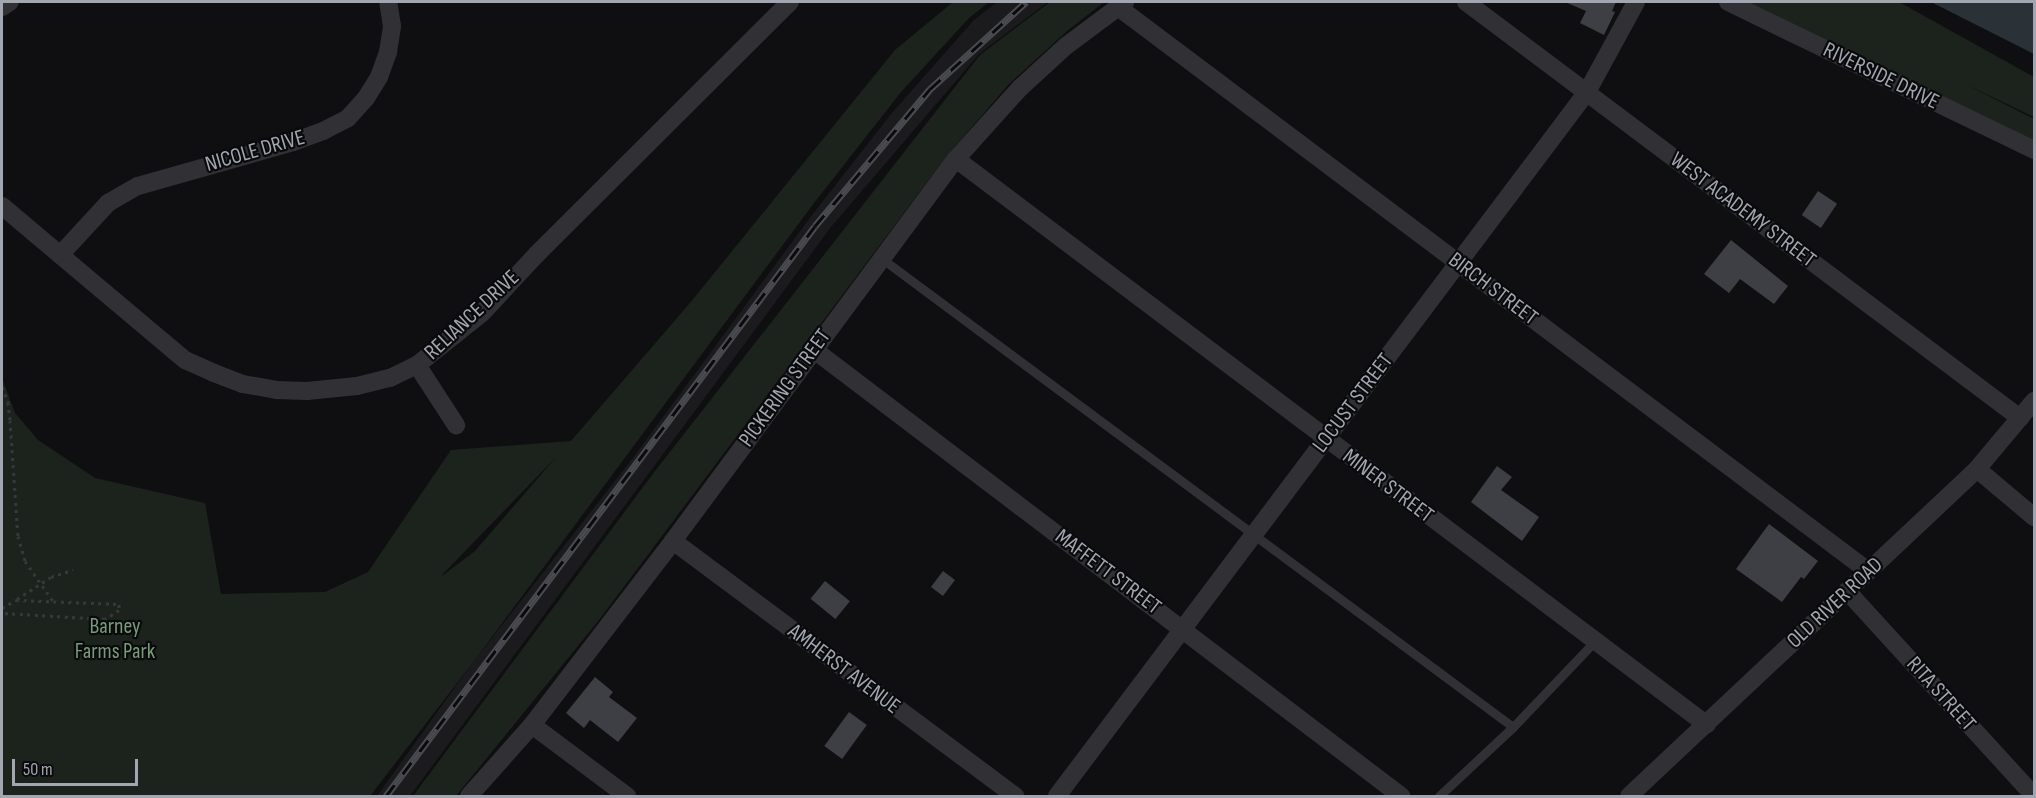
<!DOCTYPE html>
<html>
<head>
<meta charset="utf-8">
<style>
  body { margin:0 }
  #map { position:relative; width:2036px; height:798px; overflow:hidden; background:#0f0f11; font-family:"Sofia Sans Condensed",sans-serif }
  div>[style] { position:absolute }
  .built>* { inset:0; background:#1b1b1e }
  .green>* { inset:0; background:#1c231d }
  .water>* { inset:0; background:#2a3238 }
  .building>* { inset:0; background:#3e3f44; transform-origin:0 0 }
  .path>* { height:3px; margin-top:-1.5px; transform-origin:0; background:repeating-linear-gradient(90deg,#37383c 0 3px,transparent 0 7.5px) }
  .lane>* { height:9px; margin:-4.5px; padding:0 4.5px; transform-origin:4.5px; border-radius:4.5px; background:#313135 }
  .street>* { height:18px; margin:-9px; padding:0 9px; transform-origin:9px; border-radius:9px; background:#313135 }
  .rail>* { height:7px; margin-top:-3.5px; transform-origin:0; background:repeating-linear-gradient(90deg,#0a0a0c 0 14px,#4a4b50 0 28px); box-sizing:border-box; border-block:2px solid #4a4b50 }
  span { translate:-50% -50%; white-space:nowrap; text-align:center; line-height:1.15; -webkit-text-stroke:4.5px #0a0a0c; paint-order:stroke }
  .street-label { font-size:22px; color:#a1a6b1 }
  .park-label { font-size:22px; color:#789c7a }
  .frame { position:absolute; inset:0; border:3px solid #a1a6b1; pointer-events:none }
  .scale { position:absolute; left:12px; top:759px; width:126px; height:27px; box-sizing:border-box; border:3px solid #a1a6b1; border-top:0; padding-left:8px; font-size:18px; line-height:21px; white-space:nowrap; color:#a1a6b1; -webkit-text-stroke:4px #0a0a0c; paint-order:stroke }
</style>
</head>
<body>
<div id="map">
  <div class="built">
    <i style="clip-path:polygon(997px 2px,1048px 2px,979px 54px,831px 227px,410px 796px,377px 796px,473px 662px,629px 463px,809px 219px,891px 114px,974px 20px)"></i>
  </div>
  <div class="green">
    <i style="clip-path:polygon(evenodd,953px 2px,989px 2px,969px 18px,901px 92px,814px 203px,474px 661px,370px 796px,2px 796px,2px 378px,15px 413px,38px 440px,95px 478px,205px 503px,221px 594px,325px 592px,368px 572px,451px 450px,571px 441px,690px 303px,895px 50px,953px 2px,557px 456px,475px 551px,442px 576px,442px 575px,557px 456px)"></i>
    <i style="clip-path:polygon(1050px 2px,1104px 2px,1067px 31px,1009px 84px,945px 158px,599px 620px,456px 796px,413px 796px,652px 475px,980px 55px)"></i>
    <i style="clip-path:polygon(1748px 2px,1899px 2px,2034px 77px,2034px 117px,1963px 83px,2034px 119px,2034px 141px)"></i>
  </div>
  <div class="water">
    <i style="clip-path:polygon(1931px 2px,2034px 2px,2034px 54px)"></i>
  </div>
  <div class="building">
    <i style="clip-path:polygon(1565px 2px,1616px 2px,1612px 11px,1615px 12px,1604px 35px,1580px 23px,1586px 11px)"></i>
    <i style="left:1818px;top:191px;width:23px;height:29px;rotate:34deg"></i>
    <i style="clip-path:polygon(1731px 240px,1788px 286px,1774px 304px,1740px 279px,1729px 293px,1704px 274px)"></i>
    <i style="clip-path:polygon(1497px 466px,1512px 477px,1501px 490px,1539px 517px,1522px 541px,1471px 502px)"></i>
    <i style="clip-path:polygon(1769px 524px,1818px 561px,1804px 579px,1801px 577px,1782px 602px,1736px 569px)"></i>
    <i style="left:943px;top:571px;width:15px;height:20px;rotate:37deg"></i>
    <i style="left:825px;top:581px;width:32px;height:23px;rotate:39deg"></i>
    <i style="clip-path:polygon(595px 677px,613px 692px,609px 697px,637px 718px,618px 742px,590px 720px,584px 728px,566px 713px)"></i>
    <i style="left:849px;top:712px;width:22px;height:42px;rotate:36deg"></i>
  </div>
  <div class="path">
    <i style="left:2px;top:387px;width:16px;rotate:68deg"></i>
    <i style="left:8px;top:402px;width:18px;rotate:84deg"></i>
    <i style="left:10px;top:420px;width:116px;rotate:86.1deg"></i>
    <i style="left:18px;top:536px;width:26px;rotate:74deg"></i>
    <i style="left:25px;top:561px;width:49px;rotate:55deg"></i>
    <i style="left:17px;top:599px;width:40px;rotate:-32.9deg"></i>
    <i style="left:51px;top:577px;width:23px;rotate:-18deg"></i>
    <i style="left:2px;top:608px;width:16px;rotate:-30deg"></i>
    <i style="left:16px;top:600px;width:103px;rotate:2.2deg"></i>
    <i style="left:119px;top:604px;width:6px;rotate:90deg"></i>
    <i style="left:119px;top:610px;width:17px;rotate:147deg"></i>
    <i style="left:105px;top:619px;width:103px;rotate:-176.7deg"></i>
  </div>
  <div class="lane">
    <i style="left:881px;top:258px;width:787px;rotate:36.58deg"></i>
    <i style="left:1439px;top:796px;width:101px;rotate:-43deg"></i>
    <i style="left:1513px;top:727px;width:119px;rotate:-46.4deg"></i>
  </div>
  <div class="street">
    <i style="left:1466px;top:2px;width:693px;rotate:36.9deg"></i>
    <i style="left:1728px;top:2px;width:340px;rotate:25.8deg"></i>
    <i style="left:2px;top:7px;width:9px;rotate:-32deg"></i>
    <i style="left:1118px;top:7px;width:938px;rotate:36.94deg"></i>
    <i style="left:956px;top:159px;width:940px;rotate:37deg"></i>
    <i style="left:2px;top:206px;width:239px;rotate:40.1deg"></i>
    <i style="left:185px;top:360px;width:32px;rotate:24deg"></i>
    <i style="left:214px;top:373px;width:31px;rotate:21deg"></i>
    <i style="left:243px;top:384px;width:34px;rotate:10deg"></i>
    <i style="left:276px;top:390px;width:31px;rotate:2deg"></i>
    <i style="left:307px;top:391px;width:50px;rotate:-5.7deg"></i>
    <i style="left:357px;top:386px;width:34px;rotate:-14deg"></i>
    <i style="left:390px;top:378px;width:30px;rotate:-26deg"></i>
    <i style="left:417px;top:365px;width:83px;rotate:-38.7deg"></i>
    <i style="left:482px;top:313px;width:79px;rotate:-47deg"></i>
    <i style="left:536px;top:255px;width:359px;rotate:-44.9deg"></i>
    <i style="left:60px;top:255px;width:71px;rotate:-47.3deg"></i>
    <i style="left:108px;top:203px;width:34px;rotate:-30deg"></i>
    <i style="left:138px;top:186px;width:161px;rotate:-15.8deg"></i>
    <i style="left:293px;top:142px;width:32px;rotate:-20deg"></i>
    <i style="left:323px;top:131px;width:28px;rotate:-27deg"></i>
    <i style="left:348px;top:118px;width:27px;rotate:-48deg"></i>
    <i style="left:366px;top:98px;width:25px;rotate:-58deg"></i>
    <i style="left:379px;top:77px;width:27px;rotate:-70deg"></i>
    <i style="left:388px;top:52px;width:26px;rotate:-81deg"></i>
    <i style="left:392px;top:26px;width:24px;rotate:-99deg"></i>
    <i style="left:813px;top:349px;width:739px;rotate:37.24deg"></i>
    <i style="left:417px;top:365px;width:72px;rotate:57deg"></i>
    <i style="left:1977px;top:469px;width:75px;rotate:40.1deg"></i>
    <i style="left:673px;top:541px;width:427px;rotate:36.7deg"></i>
    <i style="left:1847px;top:591px;width:277px;rotate:47.6deg"></i>
    <i style="left:532px;top:725px;width:119px;rotate:36.8deg"></i>
    <i style="left:469px;top:796px;width:95px;rotate:-48.4deg"></i>
    <i style="left:532px;top:725px;width:232px;rotate:-52.5deg"></i>
    <i style="left:673px;top:541px;width:475px;rotate:-53.5deg"></i>
    <i style="left:956px;top:159px;width:96px;rotate:-48deg"></i>
    <i style="left:1020px;top:88px;width:62px;rotate:-42.4deg"></i>
    <i style="left:1066px;top:46px;width:74px;rotate:-36.7deg"></i>
    <i style="left:1057px;top:796px;width:881px;rotate:-53.03deg"></i>
    <i style="left:1587px;top:92px;width:102px;rotate:-61.4deg"></i>
    <i style="left:1629px;top:796px;width:478px;rotate:-43.2deg"></i>
    <i style="left:1977px;top:469px;width:89px;rotate:-50deg"></i>
  </div>
  <div class="rail">
    <i style="left:386px;top:796px;width:713px;rotate:-53.03deg"></i>
    <i style="left:815px;top:226px;width:179px;rotate:-50deg"></i>
    <i style="left:930px;top:89px;width:130px;rotate:-42.2deg"></i>
  </div>
  <div class="street-label">
    <span style="left:1881px;top:76px;rotate:26deg">RIVERSIDE DRIVE</span>
    <span style="left:255px;top:151px;rotate:-16deg">NICOLE DRIVE</span>
    <span style="left:1743px;top:210px;rotate:37deg">WEST ACADEMY STREET</span>
    <span style="left:1493px;top:289px;rotate:37deg">BIRCH STREET</span>
    <span style="left:472px;top:315px;rotate:-43deg">RELIANCE DRIVE</span>
    <span style="left:785px;top:388px;rotate:-54deg">PICKERING STREET</span>
    <span style="left:1353px;top:403px;rotate:-53deg">LOCUST STREET</span>
    <span style="left:1388px;top:486px;rotate:37deg">MINER STREET</span>
    <span style="left:1108px;top:572px;rotate:37deg">MAFFETT STREET</span>
    <span style="left:1835px;top:603px;rotate:-43deg">OLD RIVER ROAD</span>
    <span style="left:844px;top:669px;rotate:37deg">AMHERST AVENUE</span>
    <span style="left:1941px;top:694px;rotate:48deg">RITA STREET</span>
  </div>
  <div class="park-label">
    <span style="left:115px;top:639px">Barney<br>Farms Park</span>
  </div>
  <div class="frame"></div>
  <div class="scale">50 m</div>
</div>
</body>
</html>
